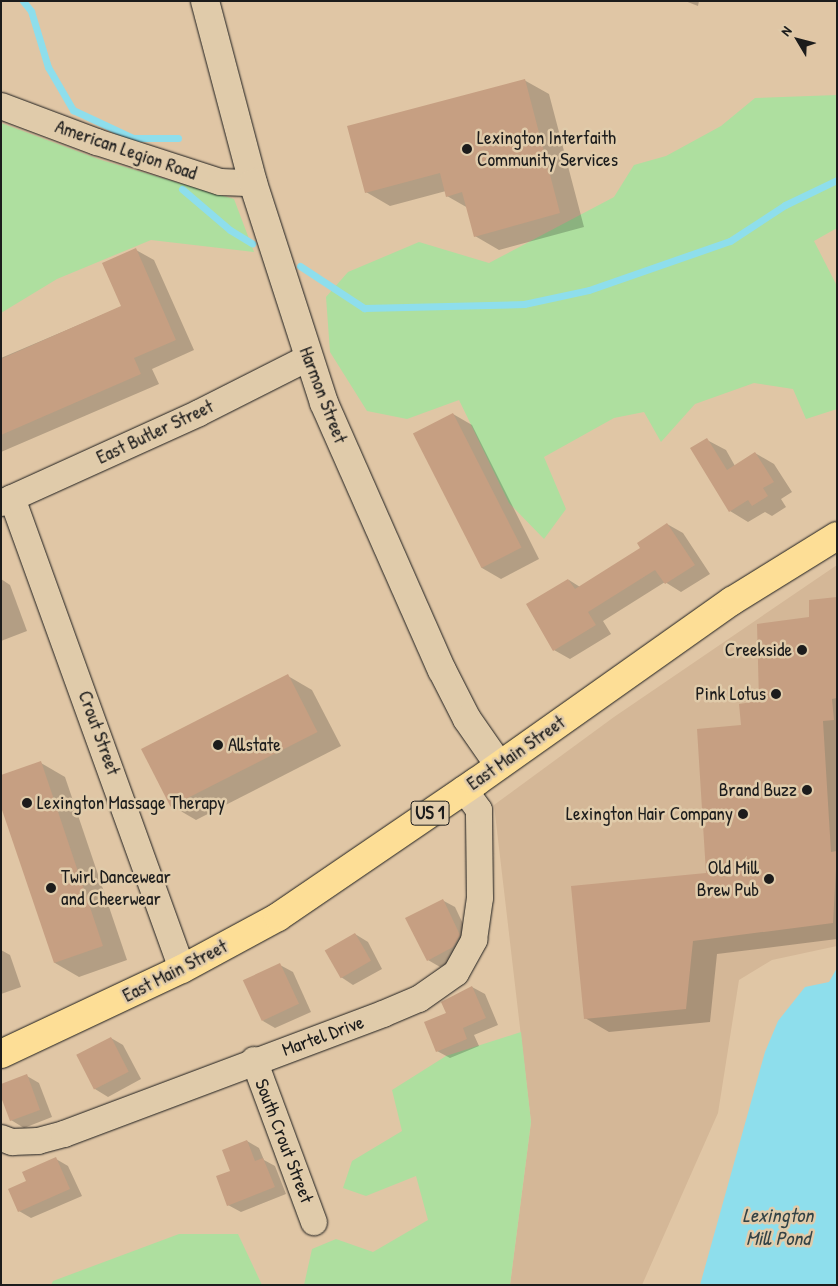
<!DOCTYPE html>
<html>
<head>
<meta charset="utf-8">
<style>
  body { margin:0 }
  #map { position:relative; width:838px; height:1286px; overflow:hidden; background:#e0c6a5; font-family:"Patrick Hand",sans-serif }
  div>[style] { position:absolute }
  .built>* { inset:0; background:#d4b797 }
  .green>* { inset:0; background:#aedf9f }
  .water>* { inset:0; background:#8edeec }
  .shadow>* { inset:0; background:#0003 }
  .stream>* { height:7px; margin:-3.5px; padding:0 3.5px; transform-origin:3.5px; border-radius:3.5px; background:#8edeec }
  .building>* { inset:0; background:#c69f82; transform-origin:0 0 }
  .roads { filter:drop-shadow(0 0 1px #1c1c1c) drop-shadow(0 0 1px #1c1c1c) }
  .street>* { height:26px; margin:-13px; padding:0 13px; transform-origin:13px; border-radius:13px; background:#e0cbaa }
  .secondary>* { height:28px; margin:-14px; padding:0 14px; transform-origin:14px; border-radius:14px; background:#e0cbaa }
  .primary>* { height:28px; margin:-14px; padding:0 14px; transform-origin:14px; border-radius:14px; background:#fdde96 }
  .dots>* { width:14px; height:14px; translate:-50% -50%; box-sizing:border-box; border:2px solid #e0cbaa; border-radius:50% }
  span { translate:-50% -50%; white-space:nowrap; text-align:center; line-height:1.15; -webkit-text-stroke:5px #e0cbaa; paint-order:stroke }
  .shield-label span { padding:1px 4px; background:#e0cbaa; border:1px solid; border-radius:4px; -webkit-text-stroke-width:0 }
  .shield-label { font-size:18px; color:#1c1c1c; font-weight:700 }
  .poi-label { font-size:19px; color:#1c1c1c }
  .left { translate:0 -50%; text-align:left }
  .right { translate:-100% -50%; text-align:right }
  .street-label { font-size:19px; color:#1c1c1c }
  .water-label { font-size:20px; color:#334346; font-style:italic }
  .frame { position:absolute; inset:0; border:2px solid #1c1c1c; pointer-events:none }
  .north { position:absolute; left:773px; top:15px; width:50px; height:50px; -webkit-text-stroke:4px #e0cbaa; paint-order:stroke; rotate:307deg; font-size:14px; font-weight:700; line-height:20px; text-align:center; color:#1c1c1c }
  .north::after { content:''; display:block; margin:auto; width:18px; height:22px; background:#1c1c1c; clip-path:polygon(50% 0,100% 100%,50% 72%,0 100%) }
</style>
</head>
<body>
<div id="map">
  <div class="built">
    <i style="clip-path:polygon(837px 565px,837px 946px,772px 960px,739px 980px,718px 1113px,642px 1285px,510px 1285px,531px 1122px,494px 805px,614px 717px)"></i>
  </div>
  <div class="green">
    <i style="clip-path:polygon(837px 95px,837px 228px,814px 241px,837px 286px,837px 409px,806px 419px,793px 389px,754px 383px,695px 404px,661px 442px,644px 412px,614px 418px,544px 457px,566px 509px,544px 539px,509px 503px,459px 400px,407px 419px,367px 411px,330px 352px,326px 297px,348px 272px,419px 242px,489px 263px,614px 197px,634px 165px,666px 156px,721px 126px,755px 98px)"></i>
    <i style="clip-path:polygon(1px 123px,101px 160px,234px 199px,254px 252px,151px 240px,57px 279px,1px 313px)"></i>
    <i style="clip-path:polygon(521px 1032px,531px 1122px,510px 1285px,304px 1285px,312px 1249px,336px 1239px,373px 1252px,428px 1220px,416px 1176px,366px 1196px,343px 1188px,352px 1161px,402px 1131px,392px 1090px,446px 1056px)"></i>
    <i style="clip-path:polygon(179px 1234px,238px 1234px,262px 1285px,51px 1285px,53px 1281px)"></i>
  </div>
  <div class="water">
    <i style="clip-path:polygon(837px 968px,837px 1285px,700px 1285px,765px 1052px,778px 1021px,805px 987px,829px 982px)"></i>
  </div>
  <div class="shadow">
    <i style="clip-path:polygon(685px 1px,699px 1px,698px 6px)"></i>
    <i style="clip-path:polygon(524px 80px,549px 94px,584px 227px,499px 250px,475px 236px,468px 208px,447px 196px,446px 191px,390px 206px,366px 192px)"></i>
    <i style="clip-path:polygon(136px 250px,154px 260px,194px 350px,152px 369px,159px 384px,1px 452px,1px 358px,123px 306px)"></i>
    <i style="clip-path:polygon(453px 414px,472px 425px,539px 559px,501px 579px,482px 568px)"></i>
    <i style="clip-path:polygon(707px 440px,726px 450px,735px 466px,755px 453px,774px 464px,792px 492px,781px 499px,786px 507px,772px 516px,765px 512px,748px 522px,730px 511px)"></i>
    <i style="clip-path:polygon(667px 524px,683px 533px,710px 574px,681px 592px,665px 582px,603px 621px,611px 634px,570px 659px,554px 650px,569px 580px,580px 587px,642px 548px)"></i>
    <i style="clip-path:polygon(1px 579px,10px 585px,27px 631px,1px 641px)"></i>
    <i style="clip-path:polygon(837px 599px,837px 939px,717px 954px,710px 1022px,609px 1032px,585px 1018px,707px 874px,742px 726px,811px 618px)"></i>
    <i style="clip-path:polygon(288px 676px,312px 690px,341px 746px,196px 820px,172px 806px)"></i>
    <i style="clip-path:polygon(41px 763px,65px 777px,127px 960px,79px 977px,55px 963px)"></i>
    <i style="clip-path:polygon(442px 900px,455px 907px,472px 943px,466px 954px,440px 967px,428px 960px)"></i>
    <i style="clip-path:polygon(355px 934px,368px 942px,382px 969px,353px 985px,341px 977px)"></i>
    <i style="clip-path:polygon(1px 950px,10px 955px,21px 987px,1px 994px)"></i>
    <i style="clip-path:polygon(280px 965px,293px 972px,311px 1012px,275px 1028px,263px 1021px)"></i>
    <i style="clip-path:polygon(472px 987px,485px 994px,498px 1025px,474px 1035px,479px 1046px,450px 1058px,437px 1051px)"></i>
    <i style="clip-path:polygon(111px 1038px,123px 1045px,141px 1079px,108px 1097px,95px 1089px,78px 1055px)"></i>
    <i style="clip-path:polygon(27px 1076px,39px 1083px,52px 1117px,24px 1128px,11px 1120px)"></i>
    <i style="clip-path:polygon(247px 1141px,259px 1148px,264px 1160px,275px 1166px,286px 1194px,241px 1212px,228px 1205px,232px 1171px)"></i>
    <i style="clip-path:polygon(56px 1159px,68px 1166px,82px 1196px,31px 1218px,19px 1211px,28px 1182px)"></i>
  </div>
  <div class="stream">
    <i style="left:23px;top:1px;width:13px;rotate:51deg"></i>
    <i style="left:31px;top:11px;width:59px;rotate:73.1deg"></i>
    <i style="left:48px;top:67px;width:50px;rotate:59.8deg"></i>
    <i style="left:73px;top:110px;width:66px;rotate:25deg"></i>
    <i style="left:133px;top:138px;width:45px"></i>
    <i style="left:182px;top:189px;width:63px;rotate:40.5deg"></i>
    <i style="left:230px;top:230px;width:26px;rotate:31deg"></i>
    <i style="left:300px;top:266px;width:77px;rotate:33.3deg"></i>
    <i style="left:364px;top:308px;width:160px;rotate:-1.4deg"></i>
    <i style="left:524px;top:304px;width:66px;rotate:-12.2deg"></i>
    <i style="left:589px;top:290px;width:149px;rotate:-19.2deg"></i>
    <i style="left:730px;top:241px;width:66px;rotate:-33.2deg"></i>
    <i style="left:785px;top:205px;width:58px;rotate:-25.7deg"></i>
  </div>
  <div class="building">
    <i style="clip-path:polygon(525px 79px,560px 213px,474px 237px,462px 192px,446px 197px,440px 173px,365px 193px,347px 126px)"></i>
    <i style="clip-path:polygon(136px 248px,176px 340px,134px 358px,141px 374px,1px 435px,1px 359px,121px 306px,102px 263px)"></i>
    <i style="left:453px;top:413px;width:151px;height:45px;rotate:63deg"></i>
    <i style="clip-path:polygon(707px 438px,727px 470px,755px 452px,774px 482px,763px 488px,768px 496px,752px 506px,748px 500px,729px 512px,690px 448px)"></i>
    <i style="clip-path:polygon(667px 523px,695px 565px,665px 584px,655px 570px,588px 612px,596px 625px,553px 651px,526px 604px,568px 579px,575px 589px,640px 548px,637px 543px)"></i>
    <i style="clip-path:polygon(837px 597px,837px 698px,832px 699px,834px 720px,823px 721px,831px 852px,837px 851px,833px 923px,693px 941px,686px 1009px,584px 1019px,571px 886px,706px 873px,697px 729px,741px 725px,739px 704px,759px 701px,757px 624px,809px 617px,809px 600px)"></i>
    <i style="left:288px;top:674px;width:65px;height:165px;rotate:63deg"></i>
    <i style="clip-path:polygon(41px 761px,103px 946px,54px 963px,1px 807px,1px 775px)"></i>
    <i style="clip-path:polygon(443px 899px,460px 935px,453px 947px,427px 961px,405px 918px)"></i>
    <i style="left:355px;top:933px;width:32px;height:35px;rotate:60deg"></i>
    <i style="left:280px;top:963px;width:45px;height:41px;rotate:65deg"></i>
    <i style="clip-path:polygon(472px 986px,486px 1018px,463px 1028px,467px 1039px,436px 1052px,424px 1022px,446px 1013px,441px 1002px)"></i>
    <i style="left:111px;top:1037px;width:39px;height:39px;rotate:63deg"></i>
    <i style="clip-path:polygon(27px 1074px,40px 1110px,10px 1121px,1px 1097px,1px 1084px)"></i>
    <i style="clip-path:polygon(247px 1140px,255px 1161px,263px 1158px,275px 1187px,227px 1206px,216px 1176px,230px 1171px,222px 1150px)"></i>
    <i style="clip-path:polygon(56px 1157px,70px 1189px,18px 1212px,8px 1189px,26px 1181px,22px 1172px)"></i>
  </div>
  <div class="roads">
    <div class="street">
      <i style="left:1px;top:106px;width:103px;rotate:20.6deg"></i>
      <i style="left:97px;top:142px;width:129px;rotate:18deg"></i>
      <i style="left:220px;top:182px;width:33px;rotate:2deg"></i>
      <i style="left:12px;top:498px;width:501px;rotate:70.15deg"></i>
      <i style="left:1px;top:503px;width:217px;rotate:-24.4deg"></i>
      <i style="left:199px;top:413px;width:122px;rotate:-26.8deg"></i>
      <i style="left:254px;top:1060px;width:173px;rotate:69.7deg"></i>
      <i style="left:1px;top:1138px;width:12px;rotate:20deg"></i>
      <i style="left:12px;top:1142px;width:26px;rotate:-2deg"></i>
      <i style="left:38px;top:1141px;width:27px;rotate:-15deg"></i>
      <i style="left:64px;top:1134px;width:341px;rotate:-20.6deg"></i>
      <i style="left:383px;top:1014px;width:39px;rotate:-23deg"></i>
      <i style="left:419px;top:999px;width:45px;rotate:-35.1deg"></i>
      <i style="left:456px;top:973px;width:38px;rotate:-61deg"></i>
      <i style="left:474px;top:940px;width:42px;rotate:-81.9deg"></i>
      <i style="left:480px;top:898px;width:88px;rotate:-90.7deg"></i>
      <i style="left:479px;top:810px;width:26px;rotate:-126deg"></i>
    </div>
    <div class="secondary">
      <i style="left:205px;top:1px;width:188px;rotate:75.2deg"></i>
      <i style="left:253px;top:183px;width:231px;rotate:72.1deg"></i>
      <i style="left:324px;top:403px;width:292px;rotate:66.2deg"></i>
      <i style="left:442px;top:670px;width:55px;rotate:63deg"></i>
      <i style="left:467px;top:719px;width:56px;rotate:55.2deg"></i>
    </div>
    <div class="primary">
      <i style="left:1px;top:1054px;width:200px;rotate:-25.2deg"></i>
      <i style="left:182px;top:969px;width:109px;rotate:-28.4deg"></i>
      <i style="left:278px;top:917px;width:240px;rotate:-34.3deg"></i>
      <i style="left:476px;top:782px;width:314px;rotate:-35.3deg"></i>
      <i style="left:732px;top:601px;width:123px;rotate:-31.8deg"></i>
    </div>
  </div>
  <div class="dots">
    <i style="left:467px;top:149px;background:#1c1c1c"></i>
    <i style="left:802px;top:650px;background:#1c1c1c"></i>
    <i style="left:776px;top:694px;background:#1c1c1c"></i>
    <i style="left:218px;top:745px;background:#1c1c1c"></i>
    <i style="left:807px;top:790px;background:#1c1c1c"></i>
    <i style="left:27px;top:803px;background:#1c1c1c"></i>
    <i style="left:743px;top:814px;background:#1c1c1c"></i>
    <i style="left:769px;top:879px;background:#1c1c1c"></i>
    <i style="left:51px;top:888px;background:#1c1c1c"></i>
  </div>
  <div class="shield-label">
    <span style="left:430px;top:813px">US 1</span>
  </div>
  <div class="poi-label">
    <span class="left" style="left:477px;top:149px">Lexington Interfaith<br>Community Services</span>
    <span class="right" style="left:792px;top:650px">Creekside</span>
    <span class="right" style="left:766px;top:694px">Pink Lotus</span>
    <span class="left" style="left:228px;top:745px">Allstate</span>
    <span class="right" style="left:797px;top:790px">Brand Buzz</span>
    <span class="left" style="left:37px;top:803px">Lexington Massage Therapy</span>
    <span class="right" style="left:733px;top:814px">Lexington Hair Company</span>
    <span class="right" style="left:759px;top:879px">Old Mill<br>Brew Pub</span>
    <span class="left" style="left:61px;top:888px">Twirl Dancewear<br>and Cheerwear</span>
  </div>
  <div class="street-label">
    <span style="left:126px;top:150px;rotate:19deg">American Legion Road</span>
    <span style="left:323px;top:395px;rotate:69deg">Harmon Street</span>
    <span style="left:155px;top:432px;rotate:-25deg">East Butler Street</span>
    <span style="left:99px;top:733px;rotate:70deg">Crout Street</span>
    <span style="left:516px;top:753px;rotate:-35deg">East Main Street</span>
    <span style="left:175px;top:971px;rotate:-27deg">East Main Street</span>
    <span style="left:323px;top:1036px;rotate:-20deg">Martel Drive</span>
    <span style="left:284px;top:1141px;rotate:69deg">South Crout Street</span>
  </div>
  <div class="water-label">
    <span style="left:778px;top:1226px">Lexington<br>Mill Pond</span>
  </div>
  <div class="frame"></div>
  <div class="north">N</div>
</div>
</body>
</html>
